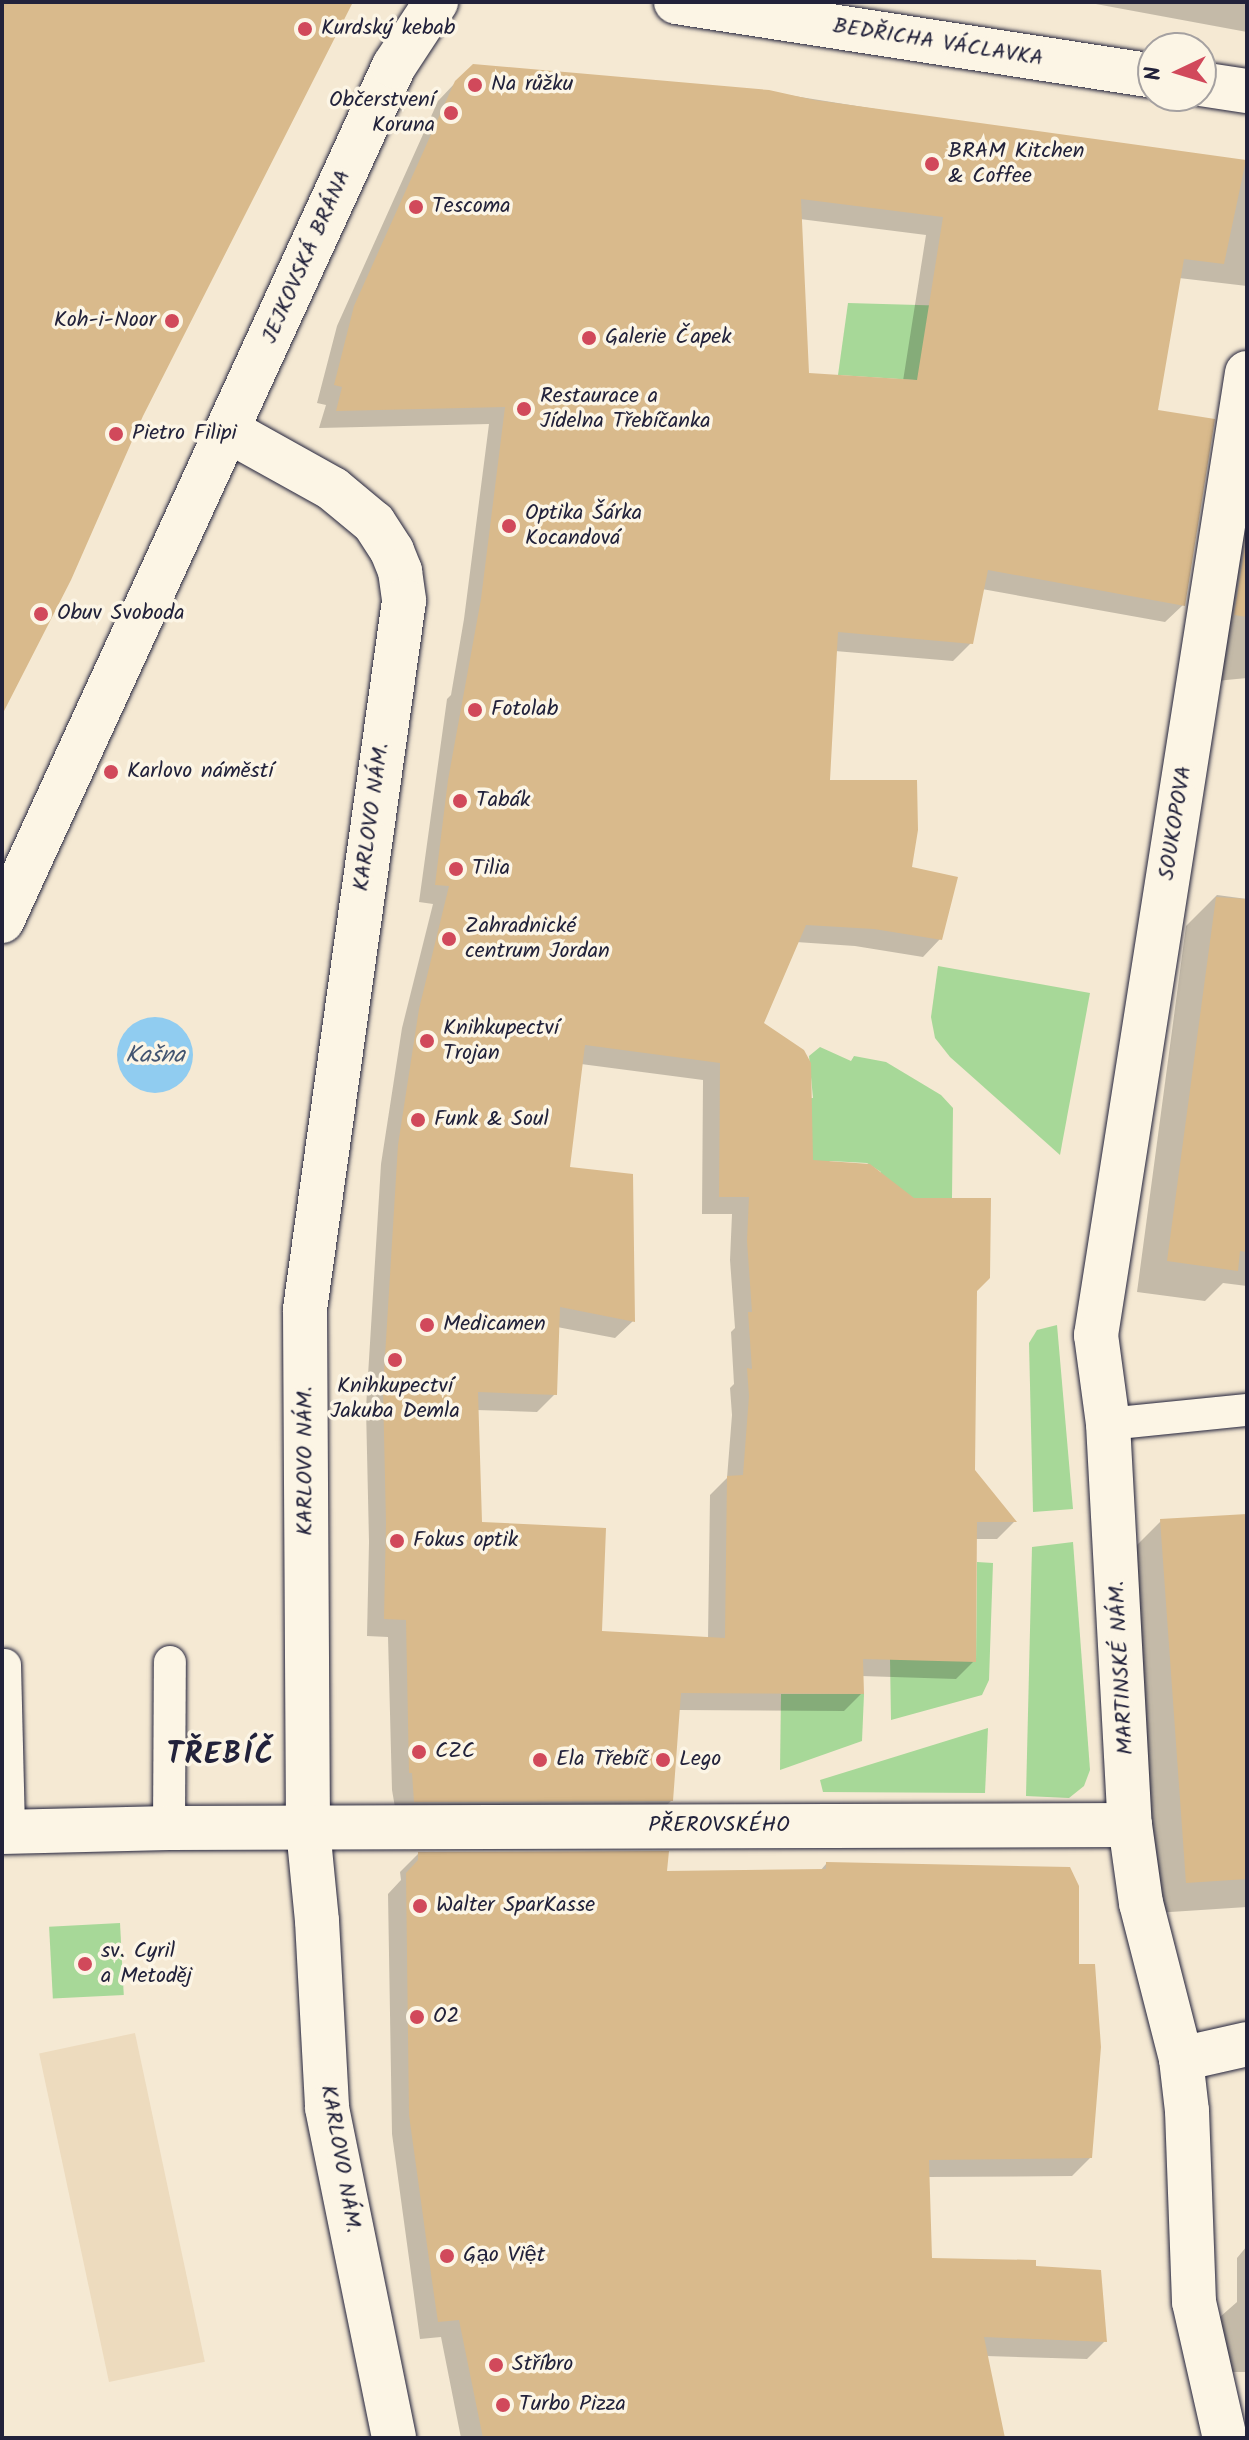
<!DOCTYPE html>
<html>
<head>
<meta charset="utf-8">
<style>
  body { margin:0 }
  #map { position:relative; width:1249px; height:2440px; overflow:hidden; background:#f5e9d3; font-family:Kalam,sans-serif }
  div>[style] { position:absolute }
  .built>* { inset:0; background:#eddbbe; transform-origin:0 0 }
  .green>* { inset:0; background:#a7d898; transform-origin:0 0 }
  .water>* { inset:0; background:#90ccf0 }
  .round { border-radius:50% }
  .shadow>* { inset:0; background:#0003 }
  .building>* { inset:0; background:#d9ba8c }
  .roads { filter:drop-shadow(0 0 2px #22223b) drop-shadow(0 0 2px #22223b) }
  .service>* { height:32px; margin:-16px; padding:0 16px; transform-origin:16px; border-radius:16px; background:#fcf5e5 }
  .minor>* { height:44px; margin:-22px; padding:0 22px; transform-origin:22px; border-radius:22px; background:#fcf5e5 }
  .tertiary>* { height:44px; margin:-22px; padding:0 22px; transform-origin:22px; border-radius:22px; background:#fcf5e5 }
  .dots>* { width:22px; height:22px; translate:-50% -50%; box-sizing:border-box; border:4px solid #fcf5e5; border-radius:50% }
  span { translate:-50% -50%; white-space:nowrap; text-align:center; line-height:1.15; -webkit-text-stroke:7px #fcf5e5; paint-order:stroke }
  .poi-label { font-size:22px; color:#22223b }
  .left { translate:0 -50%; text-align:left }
  .right { translate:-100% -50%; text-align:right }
  .street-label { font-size:22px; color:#22223b }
  .water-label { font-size:24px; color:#435571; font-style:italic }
  .district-label { font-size:30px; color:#22223b; font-weight:700; letter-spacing:2px }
  .frame { position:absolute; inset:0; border:4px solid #22223b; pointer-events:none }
  .north { position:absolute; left:1137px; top:32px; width:80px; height:80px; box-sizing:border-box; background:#fcf5e5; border:2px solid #a5a1a1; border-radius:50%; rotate:266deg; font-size:22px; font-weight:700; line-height:32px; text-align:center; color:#22223b }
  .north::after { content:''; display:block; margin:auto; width:28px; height:36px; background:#d1495b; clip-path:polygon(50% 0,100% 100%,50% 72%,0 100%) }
</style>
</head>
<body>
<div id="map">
  <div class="built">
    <i style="left:135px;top:2033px;width:336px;height:98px;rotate:78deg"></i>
  </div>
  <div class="green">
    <i style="clip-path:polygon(848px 303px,987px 307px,1082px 391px,838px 375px)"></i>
    <i style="clip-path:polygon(938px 966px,1090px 993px,1060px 1155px,950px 1057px,935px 1038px,931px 1017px)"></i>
    <i style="clip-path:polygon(820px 1047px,851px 1061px,854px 1056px,886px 1062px,941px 1095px,953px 1108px,952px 1198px,874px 1198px,881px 1172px,867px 1163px,830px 1161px,791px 1198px,808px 1098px,813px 1098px,809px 1056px)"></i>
    <i style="clip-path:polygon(1057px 1325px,1073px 1509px,1033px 1512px,1029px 1343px,1037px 1330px)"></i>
    <i style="clip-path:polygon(1073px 1542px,1090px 1770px,1084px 1786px,1069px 1798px,1026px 1796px,1032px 1547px)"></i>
    <i style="clip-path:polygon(977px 1562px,993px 1563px,989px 1680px,982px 1695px,891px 1720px,890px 1659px,976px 1661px)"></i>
    <i style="clip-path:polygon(781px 1694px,864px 1694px,862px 1741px,780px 1770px)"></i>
    <i style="clip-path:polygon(988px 1728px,985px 1793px,823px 1792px,820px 1780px)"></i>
    <i style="left:120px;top:1923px;width:72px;height:71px;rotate:87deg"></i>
  </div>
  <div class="water">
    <i class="round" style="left:117px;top:1017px;width:76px;height:76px"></i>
  </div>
  <div class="shadow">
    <i style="clip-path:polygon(1085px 2px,1247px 2px,1247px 32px)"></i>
    <i style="clip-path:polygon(evenodd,456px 82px,769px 92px,1013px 131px,1247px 162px,1247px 286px,1179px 278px,1156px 412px,1183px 605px,1165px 622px,982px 589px,971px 643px,953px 661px,835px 651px,828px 782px,910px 869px,940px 939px,923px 957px,855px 946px,796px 942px,762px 1024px,811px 1162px,975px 1291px,973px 1471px,1014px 1522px,997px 1539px,975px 1539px,974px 1661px,956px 1679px,861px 1676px,862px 1693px,844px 1711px,678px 1710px,671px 1801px,653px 1818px,397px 1819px,392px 1790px,388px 1637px,367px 1636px,369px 1542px,366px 1408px,381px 1164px,402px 1028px,433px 904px,419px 902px,447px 699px,451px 695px,464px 619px,489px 424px,319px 428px,326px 405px,317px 403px,337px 326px,438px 101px,456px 82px,800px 219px,926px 235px,903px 381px,808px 375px,800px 219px,456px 82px,581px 1064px,703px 1080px,702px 1214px,732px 1214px,730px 1260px,735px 1328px,731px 1332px,734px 1384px,730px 1388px,732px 1415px,727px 1478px,710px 1495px,708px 1639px,600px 1633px,480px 1524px,476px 1410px,537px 1412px,555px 1394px,557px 1327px,615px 1338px,633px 1321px,568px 1169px,581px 1064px)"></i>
    <i style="clip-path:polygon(1247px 460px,1247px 678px,1216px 681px)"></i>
    <i style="clip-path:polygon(1217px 895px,1247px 899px,1247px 1286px,1223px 1283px,1205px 1301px,1137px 1292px,1186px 926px)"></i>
    <i style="clip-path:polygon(1247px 1516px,1247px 1907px,1155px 1913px,1130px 1552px,1161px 1521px)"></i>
    <i style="clip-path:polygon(418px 1854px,665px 1873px,820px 1871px,826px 1864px,1077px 1966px,1090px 2158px,1072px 2176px,928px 2177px,930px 2260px,1034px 2268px,1105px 2341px,1087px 2359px,986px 2356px,1003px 2438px,461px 2438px,441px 2337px,420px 2339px,392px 2134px,388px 1894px,401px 1880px,400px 1872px)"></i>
    <i style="clip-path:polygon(1247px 2246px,1247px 2372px,1200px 2372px,1196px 2338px,1237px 2302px,1237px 2258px)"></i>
  </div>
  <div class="building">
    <i style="clip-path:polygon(2px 2px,353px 2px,143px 416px,71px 580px,2px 715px)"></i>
    <i style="clip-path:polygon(evenodd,473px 64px,769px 90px,814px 100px,1246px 160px,1224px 264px,1184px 259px,1158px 410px,1215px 419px,1185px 606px,988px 570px,973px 644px,838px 632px,830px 780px,917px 780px,918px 830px,912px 867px,958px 877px,942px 940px,874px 929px,806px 925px,764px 1023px,804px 1050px,811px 1063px,813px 1160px,870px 1164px,914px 1198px,991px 1198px,990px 1278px,977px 1291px,975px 1470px,1017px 1522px,977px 1522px,976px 1662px,863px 1659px,864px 1694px,681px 1693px,673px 1801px,414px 1802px,412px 1773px,409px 1773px,406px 1620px,384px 1619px,386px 1523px,383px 1389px,398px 1145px,419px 1009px,449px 886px,435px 885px,448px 780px,481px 599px,505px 407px,336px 411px,342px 387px,334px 385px,354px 306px,455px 81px,473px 64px,801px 199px,943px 217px,917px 380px,809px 373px,801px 199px,473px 64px,585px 1045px,720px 1063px,719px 1197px,749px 1197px,747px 1241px,752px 1312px,748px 1312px,752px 1369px,747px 1368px,749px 1396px,743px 1475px,727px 1476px,725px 1638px,602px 1631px,606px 1528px,482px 1522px,478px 1392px,557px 1395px,560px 1307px,635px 1322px,633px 1174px,570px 1167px,585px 1045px)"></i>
    <i style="clip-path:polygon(1247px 534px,1247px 617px,1234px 615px)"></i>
    <i style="clip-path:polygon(1216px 897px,1247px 899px,1247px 1252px,1240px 1251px,1238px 1271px,1167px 1261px)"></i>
    <i style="clip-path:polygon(1247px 1514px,1247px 1879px,1186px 1883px,1160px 1519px)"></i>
    <i style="clip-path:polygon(669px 1851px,667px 1871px,826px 1869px,826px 1862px,1070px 1867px,1079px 1886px,1079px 1964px,1095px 1964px,1101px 2047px,1092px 2158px,929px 2160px,932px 2258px,1036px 2260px,1036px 2266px,1101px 2270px,1107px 2342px,984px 2337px,1005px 2438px,483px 2438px,459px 2320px,438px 2322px,432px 2281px,409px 2115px,406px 1873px,418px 1860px,418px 1852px)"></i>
  </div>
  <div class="roads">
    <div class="service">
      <i style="left:1108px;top:1424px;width:140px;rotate:-5.8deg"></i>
      <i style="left:5px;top:1665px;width:167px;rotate:88.6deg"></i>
      <i style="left:169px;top:1828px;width:166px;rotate:-89.7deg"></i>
    </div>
    <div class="minor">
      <i style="left:1247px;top:373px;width:974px;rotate:98.92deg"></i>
      <i style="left:1096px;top:1335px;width:90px;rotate:82.3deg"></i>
      <i style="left:1108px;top:1424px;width:402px;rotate:86.9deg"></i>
      <i style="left:1130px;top:1825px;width:79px;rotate:82deg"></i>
      <i style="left:1141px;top:1903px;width:161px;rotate:75.6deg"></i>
      <i style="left:1181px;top:2059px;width:68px;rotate:-12.8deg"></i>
      <i style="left:229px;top:431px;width:119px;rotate:29.1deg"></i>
      <i style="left:333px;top:489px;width:53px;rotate:39.7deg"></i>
      <i style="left:374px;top:523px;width:33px;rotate:57deg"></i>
      <i style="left:392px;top:551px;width:22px;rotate:68deg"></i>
      <i style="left:400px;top:571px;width:30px;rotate:82deg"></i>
      <i style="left:404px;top:601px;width:715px;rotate:97.96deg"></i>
      <i style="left:305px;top:1309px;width:520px;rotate:89.67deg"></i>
      <i style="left:308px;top:1829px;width:92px;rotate:84.4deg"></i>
      <i style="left:317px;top:1921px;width:187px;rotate:86.9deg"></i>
      <i style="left:327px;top:2108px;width:337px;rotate:78.5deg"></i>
      <i style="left:2px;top:1832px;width:167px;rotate:-1.4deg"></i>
      <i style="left:169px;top:1828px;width:961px;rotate:-0.18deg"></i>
      <i style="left:1181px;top:2059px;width:52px;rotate:83.4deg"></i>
      <i style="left:1187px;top:2111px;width:191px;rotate:87.9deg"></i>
      <i style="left:1194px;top:2302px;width:139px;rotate:77.2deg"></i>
    </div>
    <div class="tertiary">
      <i style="left:676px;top:2px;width:483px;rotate:8.8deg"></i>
      <i style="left:1201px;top:84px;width:47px;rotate:8.7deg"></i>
      <i style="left:2px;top:921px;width:941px;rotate:-65.37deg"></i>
      <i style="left:394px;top:66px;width:77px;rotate:-56.7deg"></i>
    </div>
  </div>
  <div class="dots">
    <i style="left:305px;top:29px;background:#d1495b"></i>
    <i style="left:475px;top:85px;background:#d1495b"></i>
    <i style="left:451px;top:113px;background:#d1495b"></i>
    <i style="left:932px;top:164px;background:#d1495b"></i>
    <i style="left:416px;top:207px;background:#d1495b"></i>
    <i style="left:172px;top:321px;background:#d1495b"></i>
    <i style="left:589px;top:338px;background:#d1495b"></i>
    <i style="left:524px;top:409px;background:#d1495b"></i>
    <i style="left:116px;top:434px;background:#d1495b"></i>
    <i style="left:509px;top:526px;background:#d1495b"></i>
    <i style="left:41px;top:614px;background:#d1495b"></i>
    <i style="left:475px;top:710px;background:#d1495b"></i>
    <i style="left:111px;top:772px;background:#d1495b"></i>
    <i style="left:460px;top:801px;background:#d1495b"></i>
    <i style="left:456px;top:869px;background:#d1495b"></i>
    <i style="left:449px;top:939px;background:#d1495b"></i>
    <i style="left:427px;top:1041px;background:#d1495b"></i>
    <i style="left:418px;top:1120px;background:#d1495b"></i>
    <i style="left:427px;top:1325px;background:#d1495b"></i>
    <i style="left:395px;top:1360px;background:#d1495b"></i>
    <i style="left:397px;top:1541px;background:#d1495b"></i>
    <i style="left:419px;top:1752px;background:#d1495b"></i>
    <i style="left:540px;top:1760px;background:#d1495b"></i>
    <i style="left:663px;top:1760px;background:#d1495b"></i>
    <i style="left:420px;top:1906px;background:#d1495b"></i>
    <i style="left:85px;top:1964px;background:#d1495b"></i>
    <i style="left:417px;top:2017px;background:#d1495b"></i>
    <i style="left:447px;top:2256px;background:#d1495b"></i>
    <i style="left:496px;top:2365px;background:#d1495b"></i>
    <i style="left:503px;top:2405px;background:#d1495b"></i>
  </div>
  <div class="poi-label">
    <span class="left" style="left:321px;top:29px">Kurdský kebab</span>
    <span class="left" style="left:491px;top:85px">Na růžku</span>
    <span class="right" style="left:435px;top:113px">Občerstvení<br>Koruna</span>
    <span class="left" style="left:948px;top:164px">BRAM Kitchen<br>&amp; Coffee</span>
    <span class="left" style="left:432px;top:207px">Tescoma</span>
    <span class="right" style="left:156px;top:321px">Koh-i-Noor</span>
    <span class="left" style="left:605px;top:338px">Galerie Čapek</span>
    <span class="left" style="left:540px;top:409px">Restaurace a<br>Jídelna Třebíčanka</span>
    <span class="left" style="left:132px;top:434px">Pietro Filipi</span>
    <span class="left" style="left:525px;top:526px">Optika Šárka<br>Kocandová</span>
    <span class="left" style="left:57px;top:614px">Obuv Svoboda</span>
    <span class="left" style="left:491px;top:710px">Fotolab</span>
    <span class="left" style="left:127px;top:772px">Karlovo náměstí</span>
    <span class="left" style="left:476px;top:801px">Tabák</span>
    <span class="left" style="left:472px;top:869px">Tilia</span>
    <span class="left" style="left:465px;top:939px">Zahradnické<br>centrum Jordan</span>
    <span class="left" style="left:443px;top:1041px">Knihkupectví<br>Trojan</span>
    <span class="left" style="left:434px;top:1120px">Funk &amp; Soul</span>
    <span class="left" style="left:443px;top:1325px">Medicamen</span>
    <span style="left:395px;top:1399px">Knihkupectví<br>Jakuba Demla</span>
    <span class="left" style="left:413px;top:1541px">Fokus optik</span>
    <span class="left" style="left:435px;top:1752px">CZC</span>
    <span class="left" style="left:556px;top:1760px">Ela Třebíč</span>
    <span class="left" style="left:679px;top:1760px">Lego</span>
    <span class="left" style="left:436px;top:1906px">Walter SparKasse</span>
    <span class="left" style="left:101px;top:1964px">sv. Cyril<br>a Metoděj</span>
    <span class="left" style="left:433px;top:2017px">O2</span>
    <span class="left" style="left:463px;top:2256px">Gạo Việt</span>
    <span class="left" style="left:512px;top:2365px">Stříbro</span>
    <span class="left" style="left:519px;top:2405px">Turbo Pizza</span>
  </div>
  <div class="street-label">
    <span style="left:938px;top:43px;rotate:9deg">BEDŘICHA VÁCLAVKA</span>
    <span style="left:307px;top:257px;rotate:-66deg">JEJKOVSKÁ BRÁNA</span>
    <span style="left:372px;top:817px;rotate:-82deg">KARLOVO NÁM.</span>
    <span style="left:1176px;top:823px;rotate:-81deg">SOUKOPOVA</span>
    <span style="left:306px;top:1461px;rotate:-90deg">KARLOVO NÁM.</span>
    <span style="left:1122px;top:1668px;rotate:-93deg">MARTINSKÉ NÁM.</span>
    <span style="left:719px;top:1826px">PŘEROVSKÉHO</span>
    <span style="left:340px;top:2159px;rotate:80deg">KARLOVO NÁM.</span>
  </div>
  <div class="water-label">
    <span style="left:155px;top:1056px">Kašna</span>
  </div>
  <div class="district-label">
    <span style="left:221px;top:1755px">TŘEBÍČ</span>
  </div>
  <div class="frame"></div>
  <div class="north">N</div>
</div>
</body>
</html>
